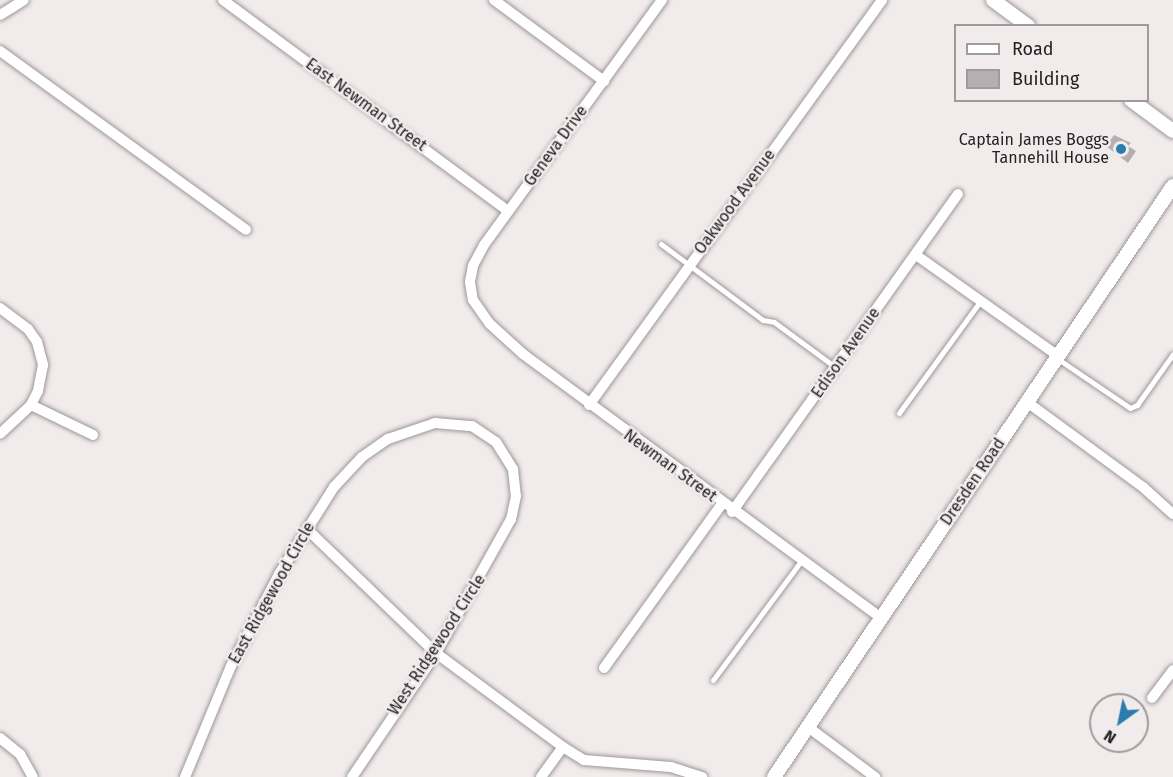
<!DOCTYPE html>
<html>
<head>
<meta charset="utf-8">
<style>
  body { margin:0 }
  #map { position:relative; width:1173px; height:777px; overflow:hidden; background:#f1ebec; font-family:"Fira Sans",sans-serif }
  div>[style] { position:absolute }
  .building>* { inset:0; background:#b5afb1 }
  .roads { filter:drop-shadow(0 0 2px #9d9798) drop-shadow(0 0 2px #9d9798) }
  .service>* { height:5px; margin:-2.5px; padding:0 2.5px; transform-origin:2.5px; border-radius:2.5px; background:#fff }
  .minor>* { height:10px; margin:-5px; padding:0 5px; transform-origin:5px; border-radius:5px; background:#fff }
  .tertiary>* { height:14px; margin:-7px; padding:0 7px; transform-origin:7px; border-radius:7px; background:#fff }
  .dots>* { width:16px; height:16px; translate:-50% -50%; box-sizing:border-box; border:3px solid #f1ebec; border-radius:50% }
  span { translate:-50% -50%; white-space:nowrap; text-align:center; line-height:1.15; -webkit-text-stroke:5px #f1ebec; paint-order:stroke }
  .street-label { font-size:16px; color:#252223 }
  .poi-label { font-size:16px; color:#252223 }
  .right { translate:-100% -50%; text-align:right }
  .legend { position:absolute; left:954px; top:24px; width:195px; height:78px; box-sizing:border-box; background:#f1ebec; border:2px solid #9f9b9c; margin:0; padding:8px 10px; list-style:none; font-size:18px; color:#252223 }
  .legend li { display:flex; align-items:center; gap:12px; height:30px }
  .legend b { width:30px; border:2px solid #9f9b9c }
  .north { position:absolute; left:1089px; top:693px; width:60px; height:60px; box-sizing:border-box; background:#f1ebec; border:2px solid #9f9b9c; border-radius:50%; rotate:213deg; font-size:16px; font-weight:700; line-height:24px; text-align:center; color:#252223 }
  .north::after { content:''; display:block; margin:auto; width:21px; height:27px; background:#2a7dae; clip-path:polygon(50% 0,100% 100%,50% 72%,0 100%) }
</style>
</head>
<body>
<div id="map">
  <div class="building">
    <i style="clip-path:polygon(1114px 135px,1131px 143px,1128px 146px,1136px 151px,1128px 163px,1106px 146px)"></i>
  </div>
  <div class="roads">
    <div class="service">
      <i style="left:661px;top:244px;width:127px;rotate:36.7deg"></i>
      <i style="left:763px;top:320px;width:11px;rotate:10deg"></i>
      <i style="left:774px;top:322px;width:76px;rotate:36.4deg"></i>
      <i style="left:1058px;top:359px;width:87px;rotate:34.2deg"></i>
      <i style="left:1130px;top:408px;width:8px;rotate:-23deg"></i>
      <i style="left:1137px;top:405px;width:62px;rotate:-54.8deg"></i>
      <i style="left:899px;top:413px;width:140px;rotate:-54deg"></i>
      <i style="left:713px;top:680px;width:148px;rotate:-53.5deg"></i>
    </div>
    <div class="minor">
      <i style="left:223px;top:0;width:355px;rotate:36.5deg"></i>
      <i style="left:494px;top:0;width:137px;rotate:36.4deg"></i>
      <i style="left:662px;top:0;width:303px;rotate:126deg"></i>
      <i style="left:484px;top:245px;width:24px;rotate:118deg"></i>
      <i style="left:473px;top:266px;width:16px;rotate:101deg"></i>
      <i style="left:470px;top:282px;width:18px;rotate:81deg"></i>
      <i style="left:473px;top:300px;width:29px;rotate:55deg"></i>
      <i style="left:490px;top:324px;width:45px;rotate:42.3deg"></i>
      <i style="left:523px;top:354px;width:445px;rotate:36.4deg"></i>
      <i style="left:0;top:15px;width:28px;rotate:-32deg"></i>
      <i style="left:0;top:51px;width:304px;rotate:36deg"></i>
      <i style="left:916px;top:255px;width:174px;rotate:35.4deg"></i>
      <i style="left:0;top:308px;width:35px;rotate:37deg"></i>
      <i style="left:28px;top:329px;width:16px;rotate:55deg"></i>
      <i style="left:37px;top:342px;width:24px;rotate:75deg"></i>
      <i style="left:43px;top:365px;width:26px;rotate:101deg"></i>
      <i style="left:38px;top:391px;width:16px;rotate:117deg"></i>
      <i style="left:31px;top:405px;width:42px;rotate:136.9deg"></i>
      <i style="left:1027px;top:402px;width:145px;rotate:36.3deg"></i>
      <i style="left:1144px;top:488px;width:39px;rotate:42deg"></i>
      <i style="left:31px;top:405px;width:69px;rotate:25.8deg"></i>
      <i style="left:589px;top:405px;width:500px;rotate:-54.1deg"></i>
      <i style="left:732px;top:512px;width:390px;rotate:-54.6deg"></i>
      <i style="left:307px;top:529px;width:179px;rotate:43.9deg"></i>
      <i style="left:436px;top:653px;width:158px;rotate:36.5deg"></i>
      <i style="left:604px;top:668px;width:202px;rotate:-54.3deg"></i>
      <i style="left:1152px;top:698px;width:35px;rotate:-53deg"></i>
      <i style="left:808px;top:727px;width:84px;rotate:36.7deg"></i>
      <i style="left:0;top:738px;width:26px;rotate:39deg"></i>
      <i style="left:20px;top:754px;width:26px;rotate:61deg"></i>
      <i style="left:185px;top:777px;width:120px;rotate:-67.5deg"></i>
      <i style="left:231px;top:666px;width:104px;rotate:-62.4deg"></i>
      <i style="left:279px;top:574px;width:103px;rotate:-57.7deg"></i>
      <i style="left:334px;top:487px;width:41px;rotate:-47deg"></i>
      <i style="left:362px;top:457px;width:32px;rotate:-35deg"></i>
      <i style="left:388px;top:439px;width:50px;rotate:-18.8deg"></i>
      <i style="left:435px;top:423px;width:37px;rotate:5deg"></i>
      <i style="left:472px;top:426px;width:29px;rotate:34deg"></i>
      <i style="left:496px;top:442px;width:32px;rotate:58deg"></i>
      <i style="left:513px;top:469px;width:27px;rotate:84deg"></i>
      <i style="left:516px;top:496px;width:24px;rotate:102deg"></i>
      <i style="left:511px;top:519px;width:154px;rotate:119.2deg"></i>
      <i style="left:436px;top:653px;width:150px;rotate:124.1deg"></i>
      <i style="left:541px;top:777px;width:37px;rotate:-54deg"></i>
      <i style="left:563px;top:747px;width:25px;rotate:32deg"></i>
      <i style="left:584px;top:760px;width:87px;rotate:4.6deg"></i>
      <i style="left:671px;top:767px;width:33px;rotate:18deg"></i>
    </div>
    <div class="tertiary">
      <i style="left:993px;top:0;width:44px;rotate:36.6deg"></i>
      <i style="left:1131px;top:100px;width:52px;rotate:36.4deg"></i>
      <i style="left:774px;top:777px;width:713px;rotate:-55.98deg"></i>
    </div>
  </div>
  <div class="dots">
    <i style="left:1121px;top:149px;background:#2a7dae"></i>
  </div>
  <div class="street-label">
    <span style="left:366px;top:105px;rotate:36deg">East Newman Street</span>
    <span style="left:556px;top:146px;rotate:-54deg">Geneva Drive</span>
    <span style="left:735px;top:202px;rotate:-54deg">Oakwood Avenue</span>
    <span style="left:846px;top:353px;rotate:-55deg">Edison Avenue</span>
    <span style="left:670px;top:466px;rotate:36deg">Newman Street</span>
    <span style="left:973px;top:482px;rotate:-56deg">Dresden Road</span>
    <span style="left:272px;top:593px;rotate:-61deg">East Ridgewood Circle</span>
    <span style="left:437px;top:645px;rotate:-57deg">West Ridgewood Circle</span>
  </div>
  <div class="poi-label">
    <span class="right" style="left:1109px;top:149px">Captain James Boggs<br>Tannehill House</span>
  </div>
  <ul class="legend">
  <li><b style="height:8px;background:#fff"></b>Road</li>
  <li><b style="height:16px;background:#b5afb1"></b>Building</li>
  </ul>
  <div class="north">N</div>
</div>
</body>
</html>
